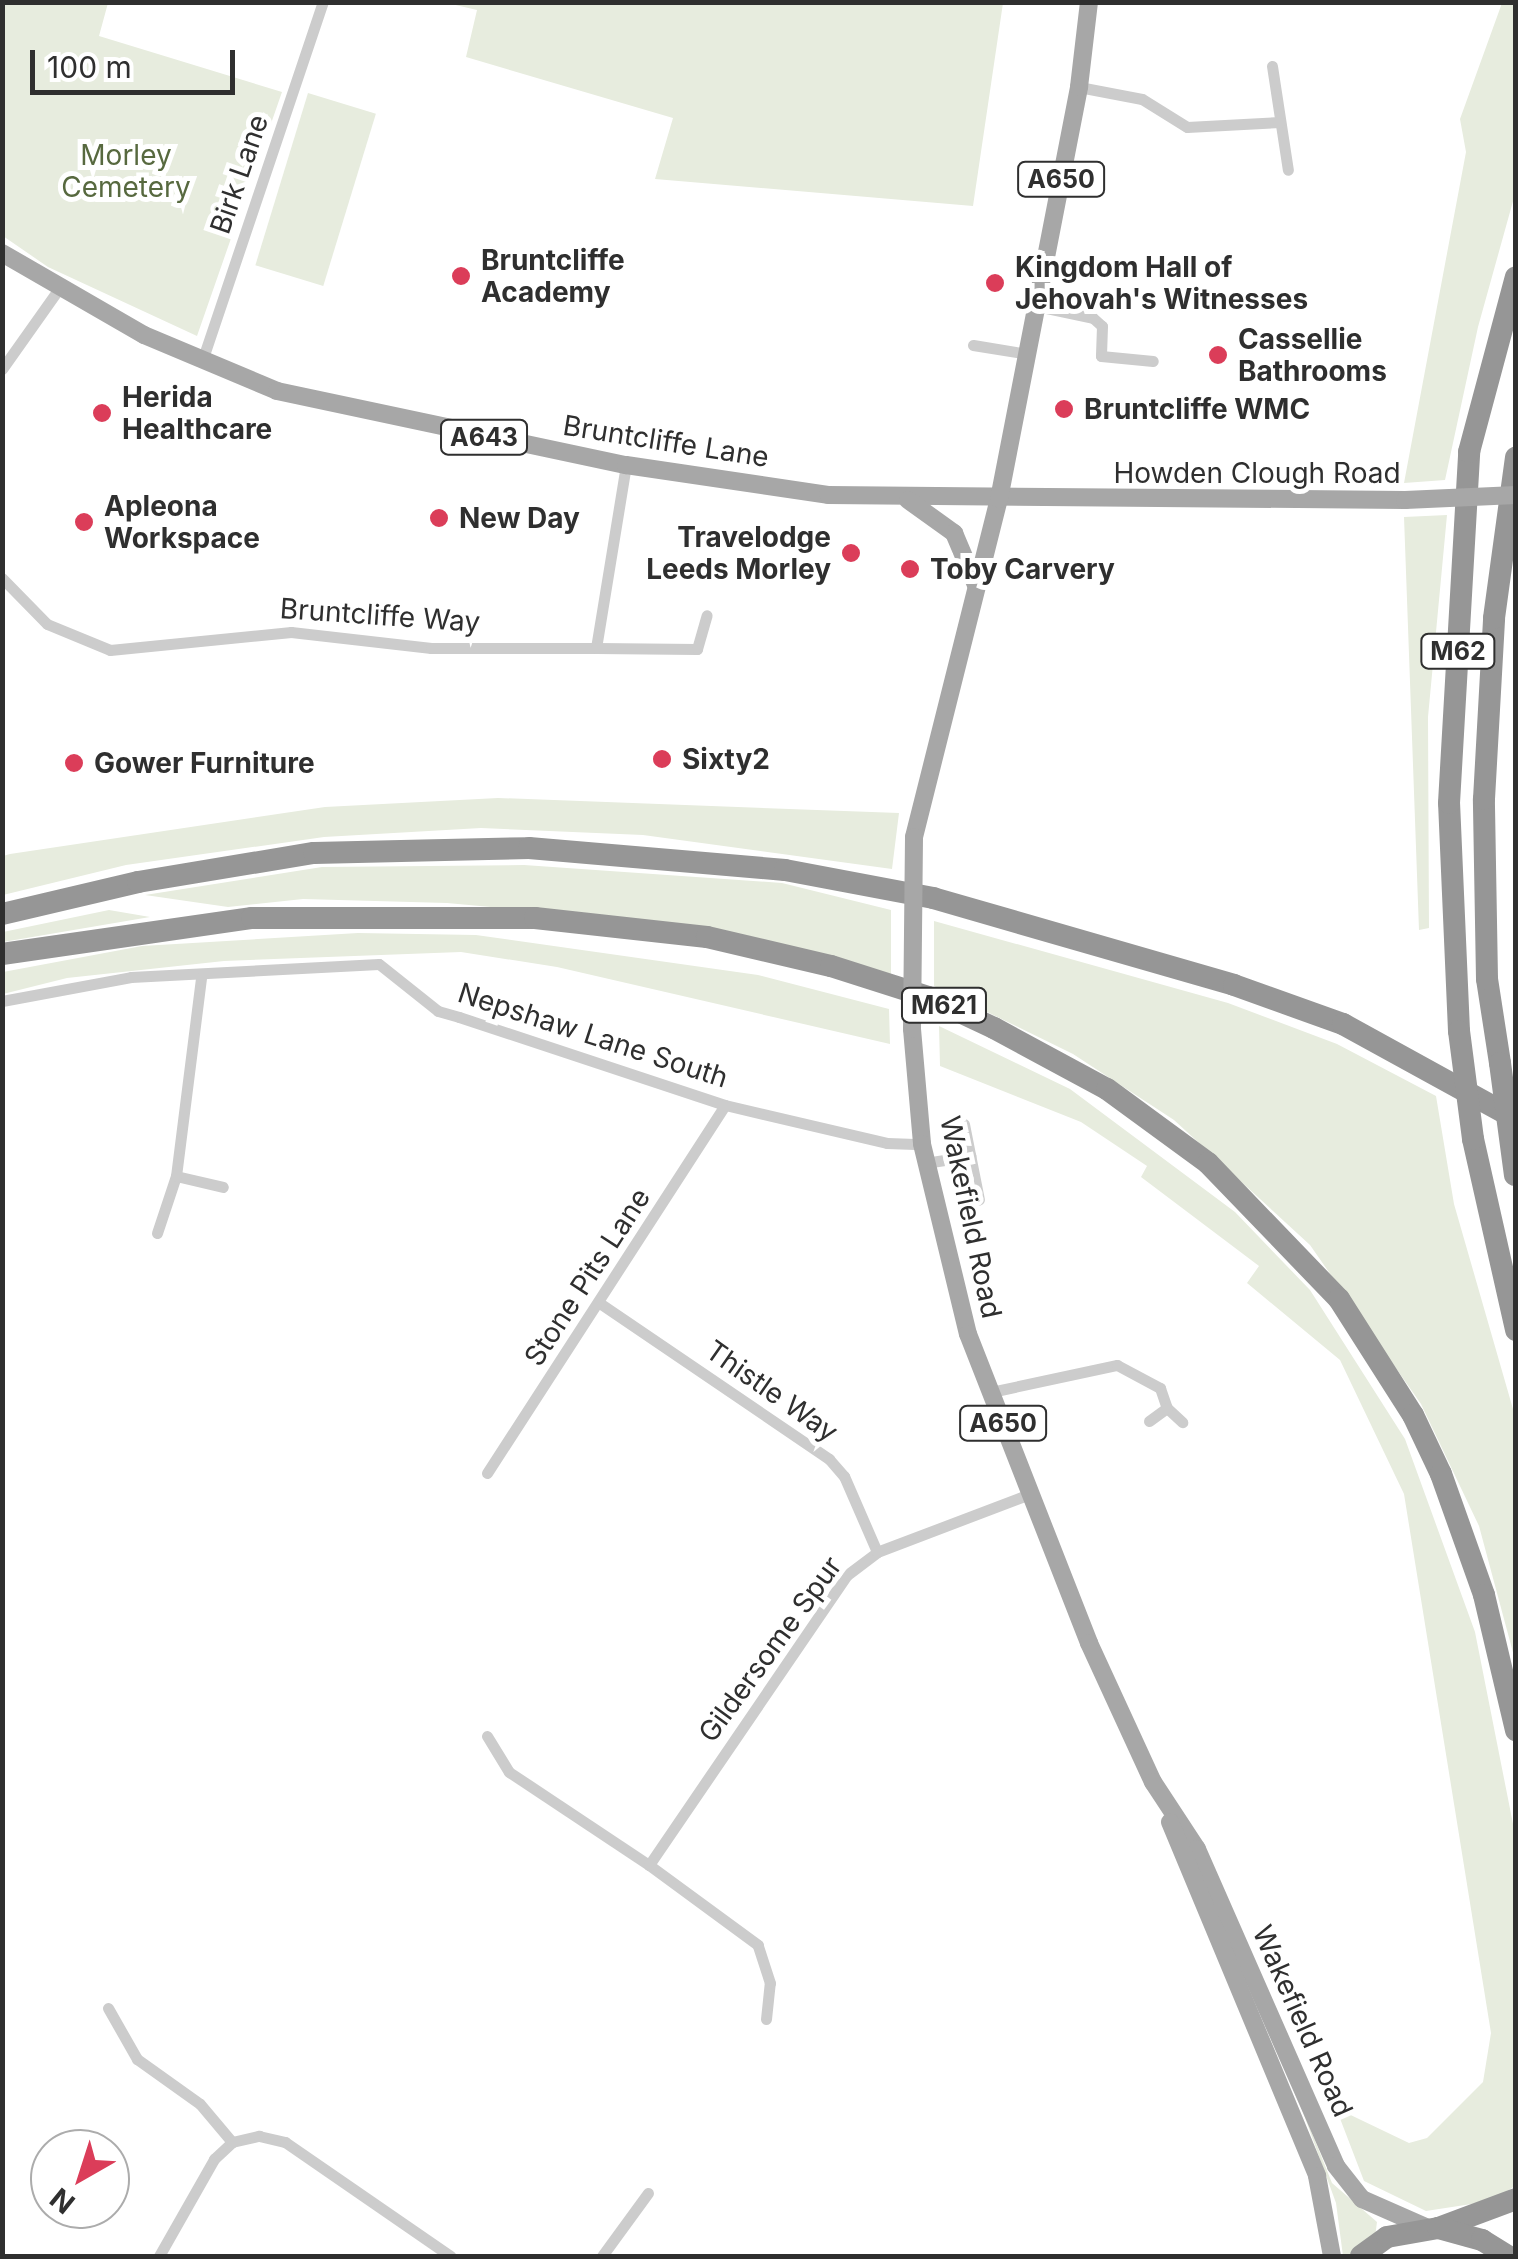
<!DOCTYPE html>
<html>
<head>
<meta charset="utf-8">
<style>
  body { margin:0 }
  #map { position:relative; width:1518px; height:2259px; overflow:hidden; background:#fff; font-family:Inter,sans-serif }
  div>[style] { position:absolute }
  .green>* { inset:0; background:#e7ecde; transform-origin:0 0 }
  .street>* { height:11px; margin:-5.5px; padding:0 5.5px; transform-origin:5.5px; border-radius:5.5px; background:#ccc }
  .primary>* { height:18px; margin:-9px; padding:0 9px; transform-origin:9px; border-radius:9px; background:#a7a7a7 }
  .highway>* { height:22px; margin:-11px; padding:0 11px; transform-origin:11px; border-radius:11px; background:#969696 }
  .primary-bridge>* { height:18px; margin:-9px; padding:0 9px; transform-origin:9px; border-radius:9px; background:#a7a7a7 }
  .highway-bridge>* { height:22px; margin:-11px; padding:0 11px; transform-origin:11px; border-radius:11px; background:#969696 }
  .dots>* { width:28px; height:28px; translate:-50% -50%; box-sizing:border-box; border:5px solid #fff; border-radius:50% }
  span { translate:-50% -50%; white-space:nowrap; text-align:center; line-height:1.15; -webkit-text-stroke:10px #fff; paint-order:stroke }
  .shield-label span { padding:2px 8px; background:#fff; border:2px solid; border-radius:8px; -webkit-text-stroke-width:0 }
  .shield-label { font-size:25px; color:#2f2f2f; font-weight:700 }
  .park-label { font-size:28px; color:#57693f }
  .street-label { font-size:28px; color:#2f2f2f }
  .poi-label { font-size:28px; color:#2f2f2f; font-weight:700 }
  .left { translate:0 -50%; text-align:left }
  .right { translate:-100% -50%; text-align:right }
  .frame { position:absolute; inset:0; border:5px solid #2f2f2f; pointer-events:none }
  .north { position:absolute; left:30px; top:2129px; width:100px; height:100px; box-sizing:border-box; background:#fff; border:2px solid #acacac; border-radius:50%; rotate:219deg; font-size:28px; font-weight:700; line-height:40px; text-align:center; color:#2f2f2f }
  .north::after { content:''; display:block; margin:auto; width:35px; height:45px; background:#db3d59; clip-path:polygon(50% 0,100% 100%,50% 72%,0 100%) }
  .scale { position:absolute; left:30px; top:50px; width:205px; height:45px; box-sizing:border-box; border:5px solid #2f2f2f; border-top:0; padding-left:12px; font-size:30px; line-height:35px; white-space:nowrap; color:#2f2f2f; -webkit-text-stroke:8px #fff; paint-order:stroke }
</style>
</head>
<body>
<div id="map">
  <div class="green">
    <i style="clip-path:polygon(2px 3px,108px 3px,99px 36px,282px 92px,197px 336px,48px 267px,3px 236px)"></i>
    <i style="clip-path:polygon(447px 3px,1003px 3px,973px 206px,655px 179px,673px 118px,466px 57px,477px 10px)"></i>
    <i style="clip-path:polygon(1502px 3px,1515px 3px,1515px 194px,1478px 327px,1445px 480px,1404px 483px,1466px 152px,1460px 119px)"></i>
    <i style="left:308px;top:93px;width:71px;height:180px;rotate:17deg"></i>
    <i style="clip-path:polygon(1447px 515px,1428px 717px,1429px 928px,1419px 930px,1404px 517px)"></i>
    <i style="clip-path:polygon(498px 798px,899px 813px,892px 869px,643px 835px,481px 828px,324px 837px,126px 865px,3px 895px,3px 856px,10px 854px,325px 807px)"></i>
    <i style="clip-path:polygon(524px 865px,782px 883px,891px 910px,891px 974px,599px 917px,447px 903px,303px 899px,228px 907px,145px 895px,322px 867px)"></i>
    <i style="clip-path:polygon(109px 910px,150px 917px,3px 942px,3px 932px)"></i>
    <i style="clip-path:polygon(934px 921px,1228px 1003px,1337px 1044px,1436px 1096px,1454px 1204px,1515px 1416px,1515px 1660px,1479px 1526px,1421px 1404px,1310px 1245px,1174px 1120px,1073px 1054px,934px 986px)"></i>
    <i style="clip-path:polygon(358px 933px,476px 935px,758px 975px,889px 1009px,890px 1044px,557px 967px,461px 952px,224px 961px,67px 978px,3px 994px,3px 972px,142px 946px)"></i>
    <i style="clip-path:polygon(939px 1026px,1070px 1089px,1235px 1212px,1310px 1290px,1405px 1439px,1475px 1632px,1515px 1834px,1515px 2186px,1491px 2201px,1426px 2211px,1364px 2181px,1336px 2108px,1409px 2143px,1427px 2138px,1483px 2082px,1491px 2033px,1404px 1494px,1340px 1360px,1247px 1283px,1259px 1266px,1141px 1177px,1147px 1166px,1081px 1122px,940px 1066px)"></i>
    <i style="clip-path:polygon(1296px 2093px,1332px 2183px,1377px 2222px,1375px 2237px,1353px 2256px,1343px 2256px,1336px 2203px)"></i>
  </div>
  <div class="street">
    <i style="left:1272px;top:66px;width:105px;rotate:81.3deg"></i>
    <i style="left:1079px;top:87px;width:64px;rotate:10.8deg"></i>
    <i style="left:1142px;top:99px;width:53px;rotate:31.9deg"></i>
    <i style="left:1187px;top:127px;width:93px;rotate:-3.1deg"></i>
    <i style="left:1037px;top:306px;width:57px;rotate:12.1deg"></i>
    <i style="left:1093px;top:318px;width:12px;rotate:42deg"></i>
    <i style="left:1102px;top:326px;width:30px;rotate:92deg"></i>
    <i style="left:1101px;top:356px;width:52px;rotate:5.5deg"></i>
    <i style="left:973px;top:345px;width:56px;rotate:9.3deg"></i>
    <i style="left:202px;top:361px;width:379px;rotate:-71.4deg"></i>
    <i style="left:2px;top:369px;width:97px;rotate:-54.7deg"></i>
    <i style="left:2px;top:578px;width:64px;rotate:45.6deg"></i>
    <i style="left:47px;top:624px;width:68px;rotate:22.4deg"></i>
    <i style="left:110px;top:650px;width:182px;rotate:-5.7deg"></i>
    <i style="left:291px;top:632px;width:141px;rotate:6.5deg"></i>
    <i style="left:431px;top:648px;width:165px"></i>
    <i style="left:596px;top:648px;width:185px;rotate:-80.7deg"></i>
    <i style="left:596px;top:648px;width:101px;rotate:0.6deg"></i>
    <i style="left:697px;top:649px;width:35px;rotate:-74deg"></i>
    <i style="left:2px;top:1001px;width:131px;rotate:-10.5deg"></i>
    <i style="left:131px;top:977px;width:248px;rotate:-3deg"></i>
    <i style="left:379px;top:964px;width:75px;rotate:38.5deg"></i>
    <i style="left:438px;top:1011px;width:22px;rotate:16deg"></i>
    <i style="left:459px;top:1017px;width:280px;rotate:18.3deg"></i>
    <i style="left:725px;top:1105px;width:166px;rotate:13.2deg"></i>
    <i style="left:887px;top:1143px;width:35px;rotate:2deg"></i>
    <i style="left:964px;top:1124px;width:77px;rotate:78.8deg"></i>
    <i style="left:925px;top:1163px;width:46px;rotate:-8.8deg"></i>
    <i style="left:176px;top:1176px;width:48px;rotate:13.2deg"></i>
    <i style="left:157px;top:1233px;width:60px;rotate:-71.6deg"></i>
    <i style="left:176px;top:1176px;width:200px;rotate:-82.8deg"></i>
    <i style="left:601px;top:1304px;width:276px;rotate:34.2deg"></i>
    <i style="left:829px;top:1459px;width:23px;rotate:49deg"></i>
    <i style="left:844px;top:1476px;width:83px;rotate:66.5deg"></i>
    <i style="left:991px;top:1392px;width:129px;rotate:-12.1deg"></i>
    <i style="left:1117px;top:1365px;width:49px;rotate:28.1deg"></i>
    <i style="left:1160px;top:1388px;width:21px;rotate:71deg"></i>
    <i style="left:1167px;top:1408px;width:21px;rotate:43deg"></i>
    <i style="left:1149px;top:1421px;width:22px;rotate:-36deg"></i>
    <i style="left:487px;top:1473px;width:438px;rotate:-57.1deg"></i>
    <i style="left:487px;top:1736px;width:42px;rotate:58.6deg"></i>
    <i style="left:509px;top:1772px;width:168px;rotate:33.6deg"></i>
    <i style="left:108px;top:2008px;width:59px;rotate:60.4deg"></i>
    <i style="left:137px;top:2059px;width:77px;rotate:35.5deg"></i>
    <i style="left:200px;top:2104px;width:50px;rotate:49.9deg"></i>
    <i style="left:766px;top:2019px;width:36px;rotate:-84deg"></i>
    <i style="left:770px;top:1983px;width:40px;rotate:-108deg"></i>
    <i style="left:758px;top:1945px;width:135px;rotate:-143.7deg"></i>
    <i style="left:649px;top:1865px;width:351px;rotate:-55.7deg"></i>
    <i style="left:847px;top:1575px;width:38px;rotate:-37deg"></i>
    <i style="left:877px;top:1552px;width:164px;rotate:-20.8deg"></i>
    <i style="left:159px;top:2256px;width:112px;rotate:-60.4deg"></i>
    <i style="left:214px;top:2159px;width:25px;rotate:-43deg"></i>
    <i style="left:232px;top:2142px;width:28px;rotate:-13deg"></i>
    <i style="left:259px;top:2136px;width:27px;rotate:13deg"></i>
    <i style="left:285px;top:2142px;width:201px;rotate:34.6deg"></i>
    <i style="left:602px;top:2256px;width:78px;rotate:-53.9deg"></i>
  </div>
  <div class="primary">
    <i style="left:2px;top:253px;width:164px;rotate:30deg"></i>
    <i style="left:144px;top:335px;width:144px;rotate:22.8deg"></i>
    <i style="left:277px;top:391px;width:357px;rotate:12deg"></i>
    <i style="left:626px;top:465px;width:204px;rotate:8.4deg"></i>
    <i style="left:828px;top:495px;width:577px;rotate:0.5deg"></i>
    <i style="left:908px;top:500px;width:57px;rotate:35.7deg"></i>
    <i style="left:954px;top:533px;width:56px;rotate:67.1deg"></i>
    <i style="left:914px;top:837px;width:349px;rotate:-75.9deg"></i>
    <i style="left:999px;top:499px;width:420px;rotate:-79deg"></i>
    <i style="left:1079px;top:87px;width:86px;rotate:-83.3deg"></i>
    <i style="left:912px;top:1029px;width:115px;rotate:85deg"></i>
    <i style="left:922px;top:1144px;width:195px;rotate:76.4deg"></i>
    <i style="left:968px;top:1334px;width:332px;rotate:68.6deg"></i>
    <i style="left:1089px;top:1643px;width:153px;rotate:65.3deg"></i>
    <i style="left:1153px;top:1782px;width:80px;rotate:56.7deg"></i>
    <i style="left:1197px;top:1849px;width:346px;rotate:66.3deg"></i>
    <i style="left:1336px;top:2166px;width:42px;rotate:51.8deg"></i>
    <i style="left:1362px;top:2199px;width:72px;rotate:23.7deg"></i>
    <i style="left:1170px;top:1822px;width:383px;rotate:67.4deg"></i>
    <i style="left:1317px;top:2176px;width:81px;rotate:79.4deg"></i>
  </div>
  <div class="highway">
    <i style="left:2px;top:914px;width:140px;rotate:-13.2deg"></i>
    <i style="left:138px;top:882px;width:178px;rotate:-9.4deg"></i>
    <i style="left:314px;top:853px;width:215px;rotate:-1.3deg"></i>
    <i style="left:529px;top:848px;width:257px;rotate:4.9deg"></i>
    <i style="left:785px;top:870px;width:151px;rotate:10.7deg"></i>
    <i style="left:933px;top:898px;width:313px;rotate:16.1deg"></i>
    <i style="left:1234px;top:985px;width:116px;rotate:19.7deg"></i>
    <i style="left:1343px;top:1024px;width:197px;rotate:28.8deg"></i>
    <i style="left:2px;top:954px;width:253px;rotate:-8.2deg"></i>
    <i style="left:252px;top:918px;width:283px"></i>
    <i style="left:535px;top:918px;width:173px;rotate:6.3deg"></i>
    <i style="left:707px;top:937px;width:127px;rotate:13.2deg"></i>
    <i style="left:831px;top:966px;width:102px;rotate:17.7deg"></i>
    <i style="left:928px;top:997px;width:73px;rotate:25.2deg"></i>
    <i style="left:994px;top:1028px;width:128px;rotate:28.4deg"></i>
    <i style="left:1107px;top:1089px;width:125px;rotate:36.2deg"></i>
    <i style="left:1208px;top:1163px;width:189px;rotate:46.1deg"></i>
    <i style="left:1339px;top:1299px;width:138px;rotate:57.5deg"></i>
    <i style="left:1413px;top:1415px;width:65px;rotate:64.6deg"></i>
    <i style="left:1441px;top:1474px;width:128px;rotate:70.4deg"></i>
    <i style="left:1484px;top:1595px;width:139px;rotate:76.7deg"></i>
    <i style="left:1459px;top:1031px;width:228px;rotate:-92.5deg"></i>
    <i style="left:1449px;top:803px;width:352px;rotate:-86.7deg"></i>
    <i style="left:1469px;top:452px;width:181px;rotate:-75deg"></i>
    <i style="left:1500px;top:1063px;width:85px;rotate:-98.8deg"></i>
    <i style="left:1487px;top:979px;width:180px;rotate:-91deg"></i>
    <i style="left:1484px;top:799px;width:181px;rotate:-86.8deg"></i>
    <i style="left:1494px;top:618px;width:162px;rotate:-82.2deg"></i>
    <i style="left:1473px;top:1139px;width:196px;rotate:77.3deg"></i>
    <i style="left:1441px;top:2227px;width:80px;rotate:-20.5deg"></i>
    <i style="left:1361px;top:2256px;width:32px;rotate:-36deg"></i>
    <i style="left:1387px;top:2237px;width:52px;rotate:-10deg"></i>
    <i style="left:1438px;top:2228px;width:46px;rotate:15.3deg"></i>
    <i style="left:1482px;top:2240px;width:31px;rotate:32deg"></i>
  </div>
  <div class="primary-bridge">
    <i style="left:1405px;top:500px;width:111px;rotate:-2.6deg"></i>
    <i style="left:912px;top:1029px;width:192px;rotate:-89.4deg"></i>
  </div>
  <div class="highway-bridge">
    <i style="left:1459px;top:1031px;width:109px;rotate:82.6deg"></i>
    <i style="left:1500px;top:1063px;width:113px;rotate:82.4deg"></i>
  </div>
  <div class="dots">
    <i style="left:461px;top:276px;background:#db3d59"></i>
    <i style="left:995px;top:283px;background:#db3d59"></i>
    <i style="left:1218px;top:355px;background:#db3d59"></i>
    <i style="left:1064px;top:409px;background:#db3d59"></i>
    <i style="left:102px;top:413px;background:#db3d59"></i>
    <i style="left:439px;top:518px;background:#db3d59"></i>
    <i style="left:84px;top:522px;background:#db3d59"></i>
    <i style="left:851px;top:553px;background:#db3d59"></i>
    <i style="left:910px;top:569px;background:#db3d59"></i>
    <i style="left:662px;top:759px;background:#db3d59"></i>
    <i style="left:74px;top:763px;background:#db3d59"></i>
  </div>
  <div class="shield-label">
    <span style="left:1061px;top:179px">A650</span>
    <span style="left:484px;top:437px">A643</span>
    <span style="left:1458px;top:651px">M62</span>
    <span style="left:944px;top:1005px">M621</span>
    <span style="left:1003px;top:1423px">A650</span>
  </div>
  <div class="park-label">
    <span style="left:126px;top:171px">Morley<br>Cemetery</span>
  </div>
  <div class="street-label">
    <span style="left:239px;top:174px;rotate:-71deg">Birk Lane</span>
    <span style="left:666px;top:441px;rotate:9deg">Bruntcliffe Lane</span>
    <span style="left:1257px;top:473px">Howden Clough Road</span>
    <span style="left:380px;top:615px;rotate:4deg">Bruntcliffe Way</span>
    <span style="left:593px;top:1035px;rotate:18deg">Nepshaw Lane South</span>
    <span style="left:971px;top:1217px;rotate:78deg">Wakefield Road</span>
    <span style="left:587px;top:1277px;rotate:-57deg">Stone Pits Lane</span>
    <span style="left:772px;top:1391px;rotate:35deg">Thistle Way</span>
    <span style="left:770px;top:1649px;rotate:-54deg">Gildersome Spur</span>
    <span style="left:1303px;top:2021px;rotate:66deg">Wakefield Road</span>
  </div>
  <div class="poi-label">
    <span class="left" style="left:481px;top:276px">Bruntcliffe<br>Academy</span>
    <span class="left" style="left:1015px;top:283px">Kingdom Hall of<br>Jehovah's Witnesses</span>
    <span class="left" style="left:1238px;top:355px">Cassellie<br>Bathrooms</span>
    <span class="left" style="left:122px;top:413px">Herida<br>Healthcare</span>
    <span class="left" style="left:1084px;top:409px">Bruntcliffe WMC</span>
    <span class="left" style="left:104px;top:522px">Apleona<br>Workspace</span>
    <span class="left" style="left:459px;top:518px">New Day</span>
    <span class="right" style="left:831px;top:553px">Travelodge<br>Leeds Morley</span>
    <span class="left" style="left:930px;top:569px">Toby Carvery</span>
    <span class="left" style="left:682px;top:759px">Sixty2</span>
    <span class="left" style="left:94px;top:763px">Gower Furniture</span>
  </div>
  <div class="frame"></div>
  <div class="north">N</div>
  <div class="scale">100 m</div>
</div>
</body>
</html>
